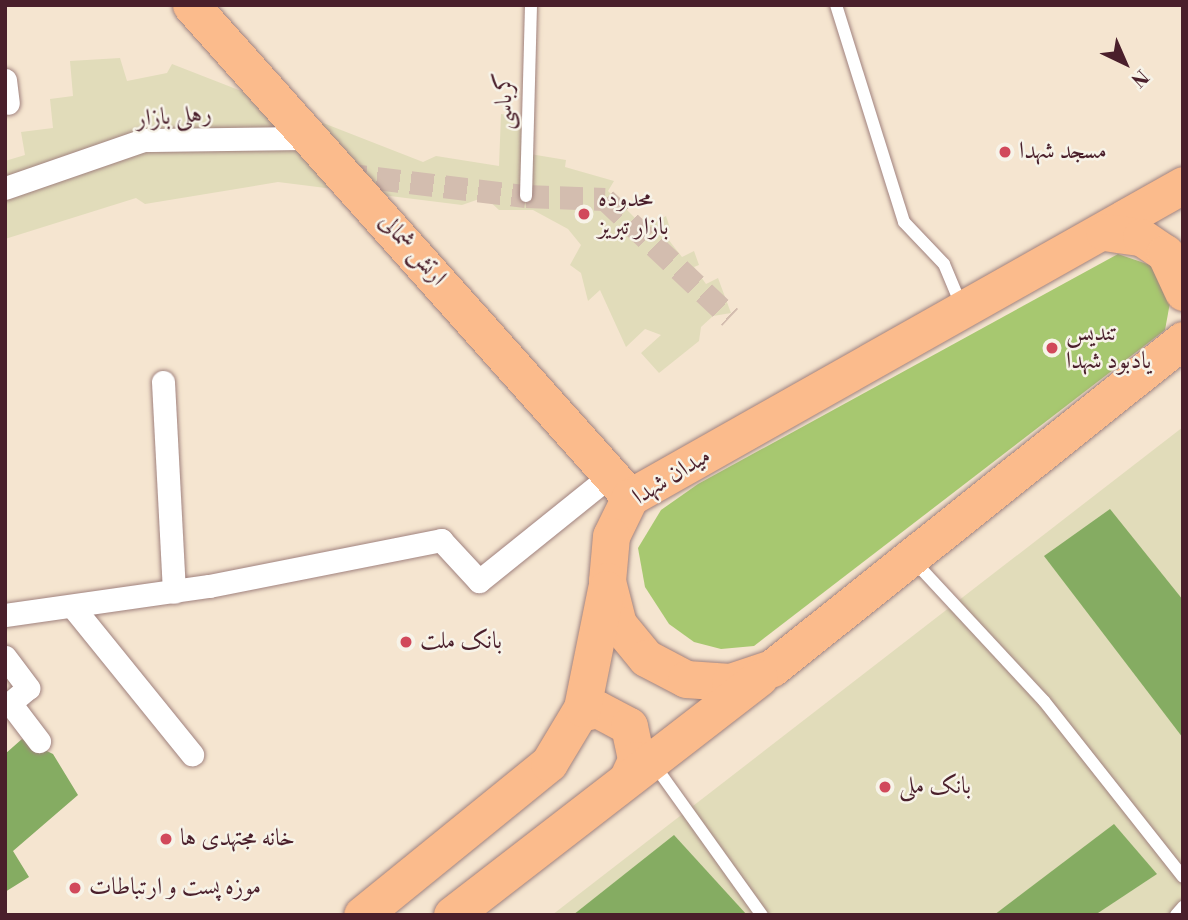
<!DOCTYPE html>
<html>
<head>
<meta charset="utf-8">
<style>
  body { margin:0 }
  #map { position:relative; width:1188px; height:920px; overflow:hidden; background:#f5e5d0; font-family:"Libre Bodoni",Amiri,serif }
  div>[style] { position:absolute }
  .built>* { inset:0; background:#e1dcba }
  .green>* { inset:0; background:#a7c870 }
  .forest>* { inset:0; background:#85ac62 }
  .street-tunnel>* { height:23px; margin-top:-11.5px; transform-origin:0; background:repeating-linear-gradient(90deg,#d3bdaf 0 23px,transparent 0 34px) }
  .roads { filter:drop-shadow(0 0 2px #a0827e) drop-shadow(0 0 2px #a0827e) }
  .lane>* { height:12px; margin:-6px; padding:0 6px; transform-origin:6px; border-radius:6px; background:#fff }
  .street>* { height:23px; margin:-11.5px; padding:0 11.5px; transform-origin:11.5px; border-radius:11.5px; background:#fff }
  .primary>* { height:37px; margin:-18.5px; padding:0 18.5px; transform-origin:18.5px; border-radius:18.5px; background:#fbbb8c }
  .dots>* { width:19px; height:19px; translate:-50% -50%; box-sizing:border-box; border:4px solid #f7f3e8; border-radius:50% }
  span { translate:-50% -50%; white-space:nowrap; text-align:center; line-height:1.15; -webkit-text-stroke:5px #f7f3e8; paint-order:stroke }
  .street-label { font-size:24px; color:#4a1f2b }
  .poi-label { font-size:24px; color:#4a1f2b }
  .left { translate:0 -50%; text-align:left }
  .frame { position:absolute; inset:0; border:7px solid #4a1f2b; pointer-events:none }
  .north { position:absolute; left:1090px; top:28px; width:70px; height:70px; -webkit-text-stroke:5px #f7f3e8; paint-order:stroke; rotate:136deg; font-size:19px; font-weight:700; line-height:28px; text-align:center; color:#4a1f2b }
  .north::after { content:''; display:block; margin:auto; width:24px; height:32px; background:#4a1f2b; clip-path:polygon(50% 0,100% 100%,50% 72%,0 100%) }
</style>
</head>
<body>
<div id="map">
  <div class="built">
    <i style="clip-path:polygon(120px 58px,127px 81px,167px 73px,172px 64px,423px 162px,436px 156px,499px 166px,501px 114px,531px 120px,530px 154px,566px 160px,565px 167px,614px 181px,608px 191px,645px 228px,666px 216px,670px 228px,664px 234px,682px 257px,694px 251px,699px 265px,694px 267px,706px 284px,718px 278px,731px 313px,713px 316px,701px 327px,699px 341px,659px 373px,641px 353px,661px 335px,645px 329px,626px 347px,600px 290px,588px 301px,581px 273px,570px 265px,581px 245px,568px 229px,533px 210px,499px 210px,485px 197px,462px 205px,278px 182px,145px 204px,136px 198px,5px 239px,5px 161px,25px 155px,21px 132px,53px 128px,50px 99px,73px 96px,70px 61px)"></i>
    <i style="clip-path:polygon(1183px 427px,1183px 915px,552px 915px)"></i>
  </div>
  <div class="green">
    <i style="clip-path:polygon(1118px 254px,1153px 266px,1171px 297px,1165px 330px,754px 646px,721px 649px,694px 642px,669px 624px,645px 587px,638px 548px,661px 510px,698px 484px)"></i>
  </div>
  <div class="forest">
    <i style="clip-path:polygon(1110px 509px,1183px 600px,1183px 738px,1044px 556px)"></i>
    <i style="clip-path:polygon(22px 739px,53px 754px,78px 795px,13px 851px,29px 877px,5px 892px,5px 754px)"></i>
    <i style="clip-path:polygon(1114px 824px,1157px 874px,1095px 915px,994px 915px)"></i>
    <i style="clip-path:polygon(674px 835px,747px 915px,573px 915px)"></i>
  </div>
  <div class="street-tunnel">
    <i style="left:343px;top:174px;width:184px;rotate:6.9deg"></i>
    <i style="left:526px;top:196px;width:79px;rotate:2.2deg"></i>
    <i style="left:605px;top:199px;width:172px;rotate:43.3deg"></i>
  </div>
  <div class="roads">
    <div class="lane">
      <i style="left:836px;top:5px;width:227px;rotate:72.6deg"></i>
      <i style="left:904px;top:222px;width:58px;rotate:46.4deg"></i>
      <i style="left:944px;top:264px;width:47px;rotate:67.3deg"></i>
      <i style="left:526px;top:196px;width:191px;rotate:-88.5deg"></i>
      <i style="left:913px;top:560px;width:192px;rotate:47.1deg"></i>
      <i style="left:1044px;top:701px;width:224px;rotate:51.7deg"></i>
      <i style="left:653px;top:763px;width:187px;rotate:54.4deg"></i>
      <i style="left:1176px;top:915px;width:11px;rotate:-49deg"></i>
    </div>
    <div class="street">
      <i style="left:5px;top:80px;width:23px;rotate:83deg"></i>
      <i style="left:5px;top:188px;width:147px;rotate:-19.1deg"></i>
      <i style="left:144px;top:140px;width:167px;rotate:-0.7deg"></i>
      <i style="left:163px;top:382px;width:210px;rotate:87deg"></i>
      <i style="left:72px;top:606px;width:191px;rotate:51deg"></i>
      <i style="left:5px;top:615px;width:206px;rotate:-8.1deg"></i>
      <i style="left:209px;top:586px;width:237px;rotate:-11.2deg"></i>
      <i style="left:441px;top:540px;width:56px;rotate:47.2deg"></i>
      <i style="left:479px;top:581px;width:169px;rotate:-38.8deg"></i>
      <i style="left:5px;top:657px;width:39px;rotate:53deg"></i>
      <i style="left:28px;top:688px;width:23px;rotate:140deg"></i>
      <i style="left:10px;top:703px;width:48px;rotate:52.7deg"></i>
    </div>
    <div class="primary">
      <i style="left:191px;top:5px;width:659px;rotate:48.26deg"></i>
      <i style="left:1183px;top:185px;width:635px;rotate:150.57deg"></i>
      <i style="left:630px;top:497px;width:43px;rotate:116deg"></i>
      <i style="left:611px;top:536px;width:45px;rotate:95.1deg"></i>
      <i style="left:607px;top:581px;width:44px;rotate:75.7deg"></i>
      <i style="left:618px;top:624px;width:44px;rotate:50.5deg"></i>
      <i style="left:646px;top:658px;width:45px;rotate:27.7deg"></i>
      <i style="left:686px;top:679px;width:44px;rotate:3.9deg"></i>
      <i style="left:730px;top:682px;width:44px;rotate:-18.4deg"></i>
      <i style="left:772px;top:668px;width:526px;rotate:-38.59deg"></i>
      <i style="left:1104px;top:232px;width:37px;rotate:8deg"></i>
      <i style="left:1141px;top:237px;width:29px;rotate:34deg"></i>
      <i style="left:1165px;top:253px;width:43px;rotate:65.2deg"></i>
      <i style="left:580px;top:713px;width:17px;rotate:-13deg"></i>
      <i style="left:597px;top:709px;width:36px;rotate:28deg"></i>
      <i style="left:629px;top:726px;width:35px;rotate:78deg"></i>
      <i style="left:636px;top:760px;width:19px;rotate:115deg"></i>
      <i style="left:362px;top:915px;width:241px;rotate:-39.1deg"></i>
      <i style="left:549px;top:763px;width:64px;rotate:-59deg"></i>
      <i style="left:582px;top:708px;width:121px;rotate:-78.6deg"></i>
      <i style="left:452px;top:915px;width:388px;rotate:-37.7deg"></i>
    </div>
  </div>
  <div class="dots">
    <i style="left:1005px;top:152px;background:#d1495b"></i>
    <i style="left:584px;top:214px;background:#d1495b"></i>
    <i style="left:1052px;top:348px;background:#d1495b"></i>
    <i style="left:406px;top:642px;background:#d1495b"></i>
    <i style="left:885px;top:787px;background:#d1495b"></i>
    <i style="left:166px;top:839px;background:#d1495b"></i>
    <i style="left:75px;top:888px;background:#d1495b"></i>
  </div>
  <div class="street-label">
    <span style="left:505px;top:101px;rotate:-91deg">کرباسی</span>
    <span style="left:174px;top:117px;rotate:-4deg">رهلی بازار</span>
    <span style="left:412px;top:250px;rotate:48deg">ارتش شمالی</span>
    <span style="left:672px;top:477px;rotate:-32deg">میدان شهدا</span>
  </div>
  <div class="poi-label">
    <span class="left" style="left:1019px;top:152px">مسجد شهدا</span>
    <span class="left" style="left:598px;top:214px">محدوده<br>بازار تبریز</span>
    <span class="left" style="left:1066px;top:348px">تندیس<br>یادبود شهدا</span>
    <span class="left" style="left:420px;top:642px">بانک ملت</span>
    <span class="left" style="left:899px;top:787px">بانک ملی</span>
    <span class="left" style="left:180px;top:839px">خانه مجتهدی ها</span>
    <span class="left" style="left:89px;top:888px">موزه پست و ارتباطات</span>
  </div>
  <div class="frame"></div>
  <div class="north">N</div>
</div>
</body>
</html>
